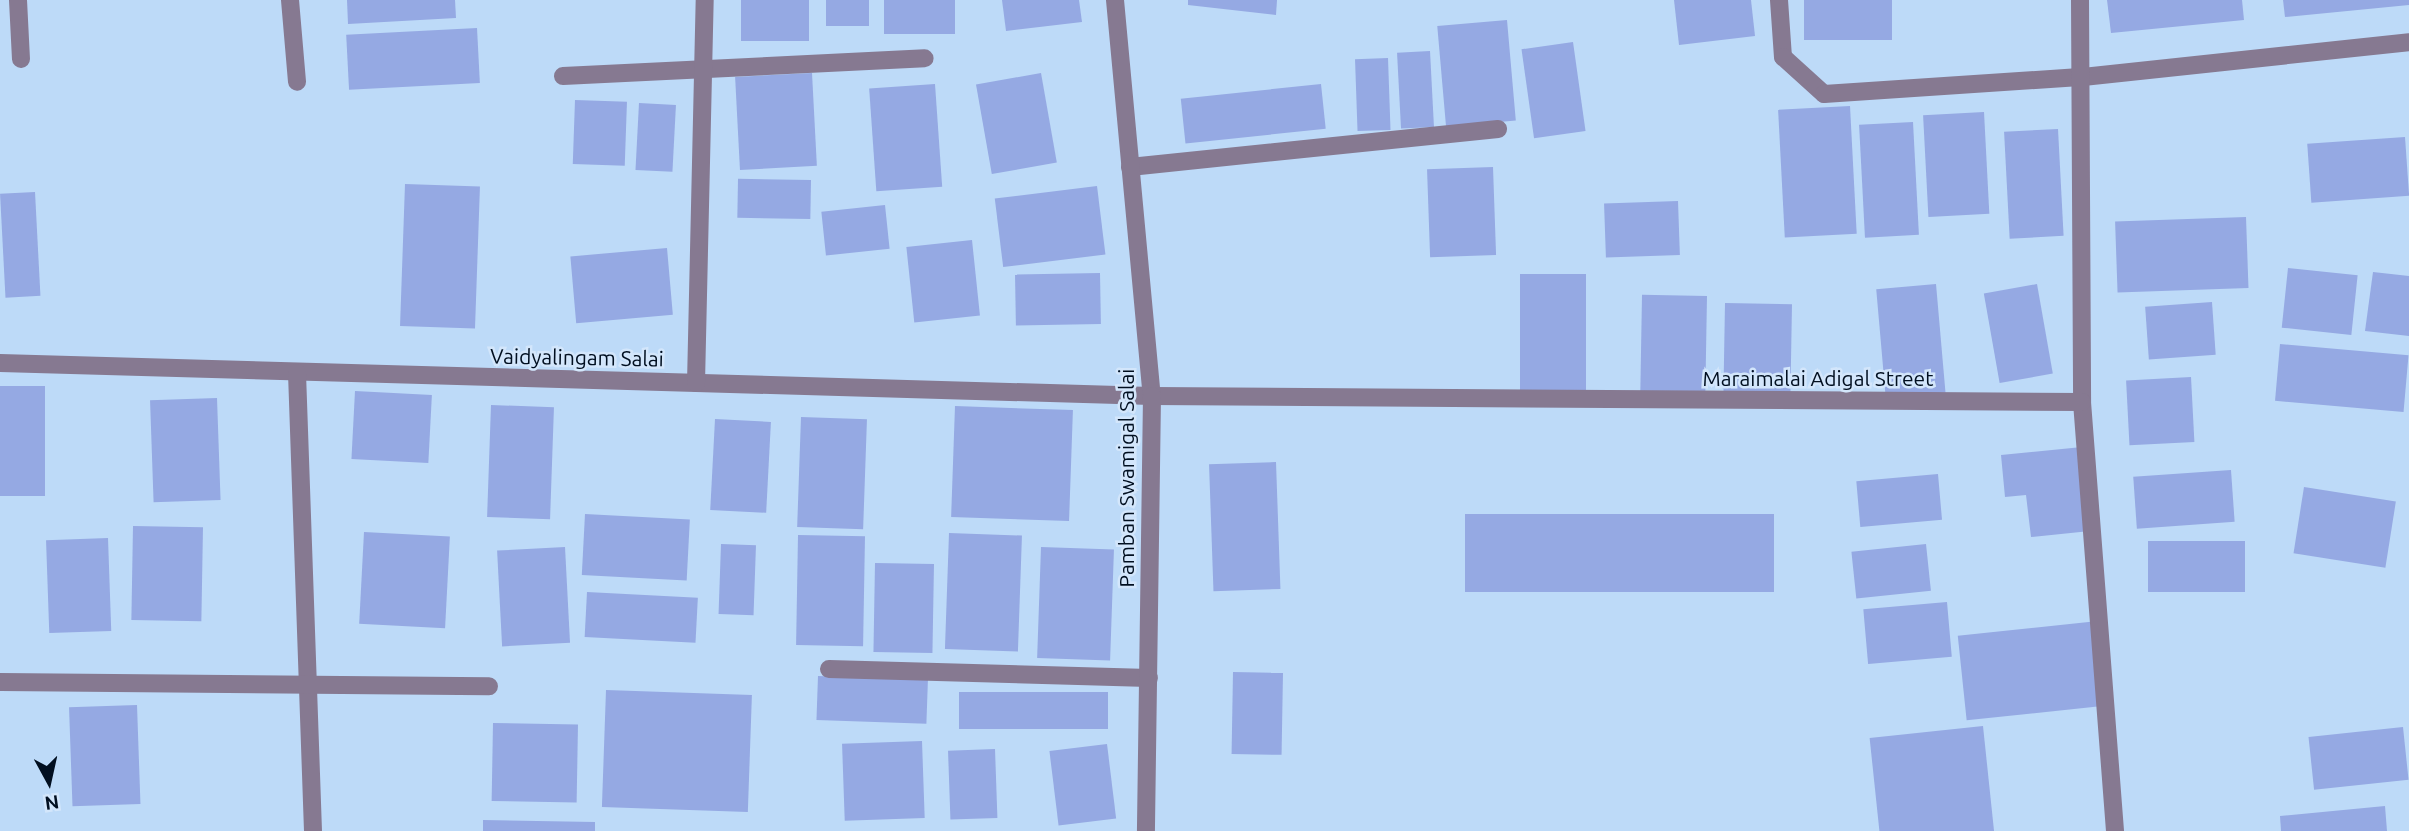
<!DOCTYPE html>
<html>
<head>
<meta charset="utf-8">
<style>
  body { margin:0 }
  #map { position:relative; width:2409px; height:831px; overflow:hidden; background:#bddaf8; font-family:Ubuntu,sans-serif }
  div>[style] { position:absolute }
  .building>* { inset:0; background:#95a9e3; transform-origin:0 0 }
  .minor>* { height:18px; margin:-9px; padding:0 9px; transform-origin:9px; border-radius:9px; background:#867991 }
  .tertiary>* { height:18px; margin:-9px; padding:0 9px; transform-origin:9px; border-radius:9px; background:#867991 }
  span { translate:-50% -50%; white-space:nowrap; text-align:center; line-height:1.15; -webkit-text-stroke:5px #d3e6fb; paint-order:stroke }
  .street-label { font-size:21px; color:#010f20 }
  .north { position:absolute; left:14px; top:747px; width:70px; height:70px; -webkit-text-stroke:5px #d3e6fb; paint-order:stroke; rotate:172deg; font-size:19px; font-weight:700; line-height:28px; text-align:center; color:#010f20 }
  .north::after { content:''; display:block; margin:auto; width:24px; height:32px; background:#010f20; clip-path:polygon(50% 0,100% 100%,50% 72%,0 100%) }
</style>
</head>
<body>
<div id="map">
  <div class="building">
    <i style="clip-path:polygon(347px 0,455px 0,456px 18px,348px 24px)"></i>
    <i style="left:741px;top:0;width:68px;height:41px"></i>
    <i style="left:826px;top:0;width:43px;height:26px"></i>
    <i style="left:884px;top:0;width:71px;height:34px"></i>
    <i style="clip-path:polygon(1002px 0,1079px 0,1082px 22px,1006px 31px)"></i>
    <i style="clip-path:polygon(1188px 0,1277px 0,1276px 15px,1188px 5px)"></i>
    <i style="clip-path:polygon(1674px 0,1751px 0,1755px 36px,1679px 45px)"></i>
    <i style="left:1804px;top:0;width:88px;height:40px"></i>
    <i style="clip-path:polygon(2107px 0,2242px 0,2244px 20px,2111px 33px)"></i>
    <i style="clip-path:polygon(2283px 0,2409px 0,2409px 5px,2285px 17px)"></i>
    <i style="left:1507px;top:20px;width:101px;height:70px;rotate:85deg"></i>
    <i style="left:477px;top:28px;width:55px;height:131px;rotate:87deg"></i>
    <i style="left:1573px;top:42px;width:90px;height:52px;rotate:82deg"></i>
    <i style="left:1430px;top:51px;width:76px;height:33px;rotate:87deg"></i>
    <i style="left:1388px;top:58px;width:72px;height:33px;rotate:88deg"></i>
    <i style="left:812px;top:73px;width:93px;height:77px;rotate:87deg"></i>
    <i style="left:1041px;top:73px;width:91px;height:66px;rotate:80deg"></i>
    <i style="left:935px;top:84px;width:103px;height:66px;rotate:86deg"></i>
    <i style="left:1321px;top:84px;width:45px;height:141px;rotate:84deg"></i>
    <i style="left:575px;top:100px;width:52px;height:64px;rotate:2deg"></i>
    <i style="left:639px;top:103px;width:37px;height:67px;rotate:3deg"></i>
    <i style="left:1850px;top:106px;width:128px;height:72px;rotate:87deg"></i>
    <i style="left:1984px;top:112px;width:102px;height:61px;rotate:87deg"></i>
    <i style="left:1913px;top:122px;width:113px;height:54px;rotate:87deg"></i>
    <i style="left:2058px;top:129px;width:107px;height:54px;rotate:87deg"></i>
    <i style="left:2405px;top:137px;width:59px;height:98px;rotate:86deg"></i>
    <i style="left:1493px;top:167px;width:88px;height:66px;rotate:88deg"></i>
    <i style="left:811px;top:180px;width:39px;height:73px;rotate:91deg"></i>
    <i style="left:405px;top:184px;width:75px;height:142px;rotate:2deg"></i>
    <i style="left:1097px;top:186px;width:69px;height:103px;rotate:83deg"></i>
    <i style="left:35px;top:192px;width:104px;height:35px;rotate:87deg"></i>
    <i style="left:1678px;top:201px;width:54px;height:74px;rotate:88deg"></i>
    <i style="left:885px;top:205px;width:44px;height:64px;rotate:84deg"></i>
    <i style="left:2246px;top:217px;width:71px;height:131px;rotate:88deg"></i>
    <i style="left:972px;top:240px;width:76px;height:66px;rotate:84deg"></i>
    <i style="left:667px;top:248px;width:67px;height:97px;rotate:85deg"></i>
    <i style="left:2288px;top:268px;width:70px;height:60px;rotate:6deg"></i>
    <i style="clip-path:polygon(2373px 272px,2409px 276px,2409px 336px,2365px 331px)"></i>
    <i style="left:1100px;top:273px;width:51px;height:85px;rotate:89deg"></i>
    <i style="left:1520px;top:274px;width:66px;height:118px"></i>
    <i style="left:1936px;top:284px;width:109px;height:60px;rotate:85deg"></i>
    <i style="left:2037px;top:284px;width:91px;height:54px;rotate:80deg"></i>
    <i style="left:1707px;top:296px;width:97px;height:65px;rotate:91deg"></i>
    <i style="left:2212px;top:302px;width:53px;height:67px;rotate:86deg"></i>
    <i style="left:1725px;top:303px;width:67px;height:89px;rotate:1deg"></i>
    <i style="left:2280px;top:344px;width:129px;height:57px;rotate:5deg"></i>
    <i style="left:2191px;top:377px;width:65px;height:65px;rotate:87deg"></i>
    <i style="left:0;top:386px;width:45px;height:110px"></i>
    <i style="left:355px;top:391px;width:77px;height:68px;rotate:3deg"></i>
    <i style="left:217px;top:398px;width:102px;height:67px;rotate:88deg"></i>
    <i style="left:491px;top:405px;width:63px;height:112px;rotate:2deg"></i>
    <i style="left:955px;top:406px;width:118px;height:111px;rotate:2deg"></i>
    <i style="left:801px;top:417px;width:66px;height:110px;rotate:2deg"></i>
    <i style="left:715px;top:419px;width:56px;height:91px;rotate:3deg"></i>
    <i style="clip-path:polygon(2082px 447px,2090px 531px,2031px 537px,2026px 495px,2005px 497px,2001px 455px)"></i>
    <i style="left:1276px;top:462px;width:127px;height:67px;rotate:88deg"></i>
    <i style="left:2231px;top:470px;width:52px;height:98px;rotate:86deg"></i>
    <i style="left:1938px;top:474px;width:46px;height:82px;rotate:85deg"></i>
    <i style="left:2304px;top:487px;width:93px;height:67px;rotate:9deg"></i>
    <i style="left:585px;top:514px;width:105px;height:61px;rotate:3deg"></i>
    <i style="left:1465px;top:514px;width:309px;height:78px"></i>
    <i style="left:133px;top:526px;width:70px;height:94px;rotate:1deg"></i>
    <i style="left:364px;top:532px;width:86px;height:92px;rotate:3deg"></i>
    <i style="left:949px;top:533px;width:73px;height:116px;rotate:2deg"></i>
    <i style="left:798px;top:535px;width:67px;height:110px;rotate:1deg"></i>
    <i style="left:108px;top:538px;width:93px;height:62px;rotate:88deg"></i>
    <i style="left:2245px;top:541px;width:51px;height:97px;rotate:90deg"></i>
    <i style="left:721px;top:544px;width:35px;height:70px;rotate:2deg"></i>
    <i style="left:1926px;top:544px;width:47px;height:75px;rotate:84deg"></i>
    <i style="left:565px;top:547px;width:96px;height:68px;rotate:87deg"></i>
    <i style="left:1041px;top:547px;width:73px;height:111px;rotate:2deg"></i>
    <i style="left:875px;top:563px;width:59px;height:89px;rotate:1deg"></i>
    <i style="left:587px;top:592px;width:111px;height:45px;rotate:3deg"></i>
    <i style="left:1947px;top:602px;width:55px;height:84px;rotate:85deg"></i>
    <i style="left:2098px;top:621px;width:85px;height:141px;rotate:84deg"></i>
    <i style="left:1233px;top:672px;width:50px;height:82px;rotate:1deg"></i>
    <i style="left:818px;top:676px;width:110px;height:44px;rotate:2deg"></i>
    <i style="left:606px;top:690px;width:146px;height:117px;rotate:2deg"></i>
    <i style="left:959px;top:692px;width:149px;height:37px"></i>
    <i style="left:137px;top:705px;width:99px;height:68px;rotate:88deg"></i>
    <i style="left:493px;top:723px;width:85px;height:78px;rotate:1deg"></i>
    <i style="left:1983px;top:726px;width:106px;height:114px;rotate:84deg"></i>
    <i style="left:2403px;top:727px;width:53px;height:95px;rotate:84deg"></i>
    <i style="left:922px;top:741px;width:77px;height:80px;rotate:88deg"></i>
    <i style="left:1107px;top:744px;width:75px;height:58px;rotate:83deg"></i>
    <i style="left:995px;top:749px;width:69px;height:47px;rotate:88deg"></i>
    <i style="clip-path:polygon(2385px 806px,2387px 831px,2281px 831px,2280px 816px)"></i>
    <i style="clip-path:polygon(483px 820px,595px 822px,595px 831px,483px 831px)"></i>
  </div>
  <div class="minor">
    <i style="left:18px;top:0;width:59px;rotate:87.1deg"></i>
    <i style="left:290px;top:0;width:82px;rotate:85.1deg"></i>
    <i style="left:1779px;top:0;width:57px;rotate:86deg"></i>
    <i style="left:1783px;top:57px;width:55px;rotate:42.1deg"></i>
    <i style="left:1824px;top:94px;width:260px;rotate:-3.8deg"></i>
    <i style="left:2083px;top:77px;width:328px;rotate:-6.1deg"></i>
    <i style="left:2080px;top:0;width:402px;rotate:89.7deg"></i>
    <i style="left:2082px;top:402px;width:430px;rotate:85.6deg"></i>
    <i style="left:563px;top:76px;width:362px;rotate:-2.8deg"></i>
    <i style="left:1130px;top:167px;width:370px;rotate:-5.9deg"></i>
    <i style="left:0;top:363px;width:1152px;rotate:1.64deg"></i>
    <i style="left:1152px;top:396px;width:930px;rotate:0.37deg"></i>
    <i style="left:297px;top:373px;width:458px;rotate:88deg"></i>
    <i style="left:696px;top:383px;width:383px;rotate:-88.7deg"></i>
    <i style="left:829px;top:669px;width:320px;rotate:1.6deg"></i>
    <i style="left:0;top:682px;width:489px;rotate:0.5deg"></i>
  </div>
  <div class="tertiary">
    <i style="left:1115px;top:0;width:398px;rotate:84.7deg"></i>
    <i style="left:1152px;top:396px;width:435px;rotate:90.8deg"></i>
  </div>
  <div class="street-label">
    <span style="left:577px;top:357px;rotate:1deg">Vaidyalingam Salai</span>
    <span style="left:1818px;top:378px">Maraimalai Adigal Street</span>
    <span style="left:1126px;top:478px;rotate:-90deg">Pamban Swamigal Salai</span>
  </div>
  <div class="north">N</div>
</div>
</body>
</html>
